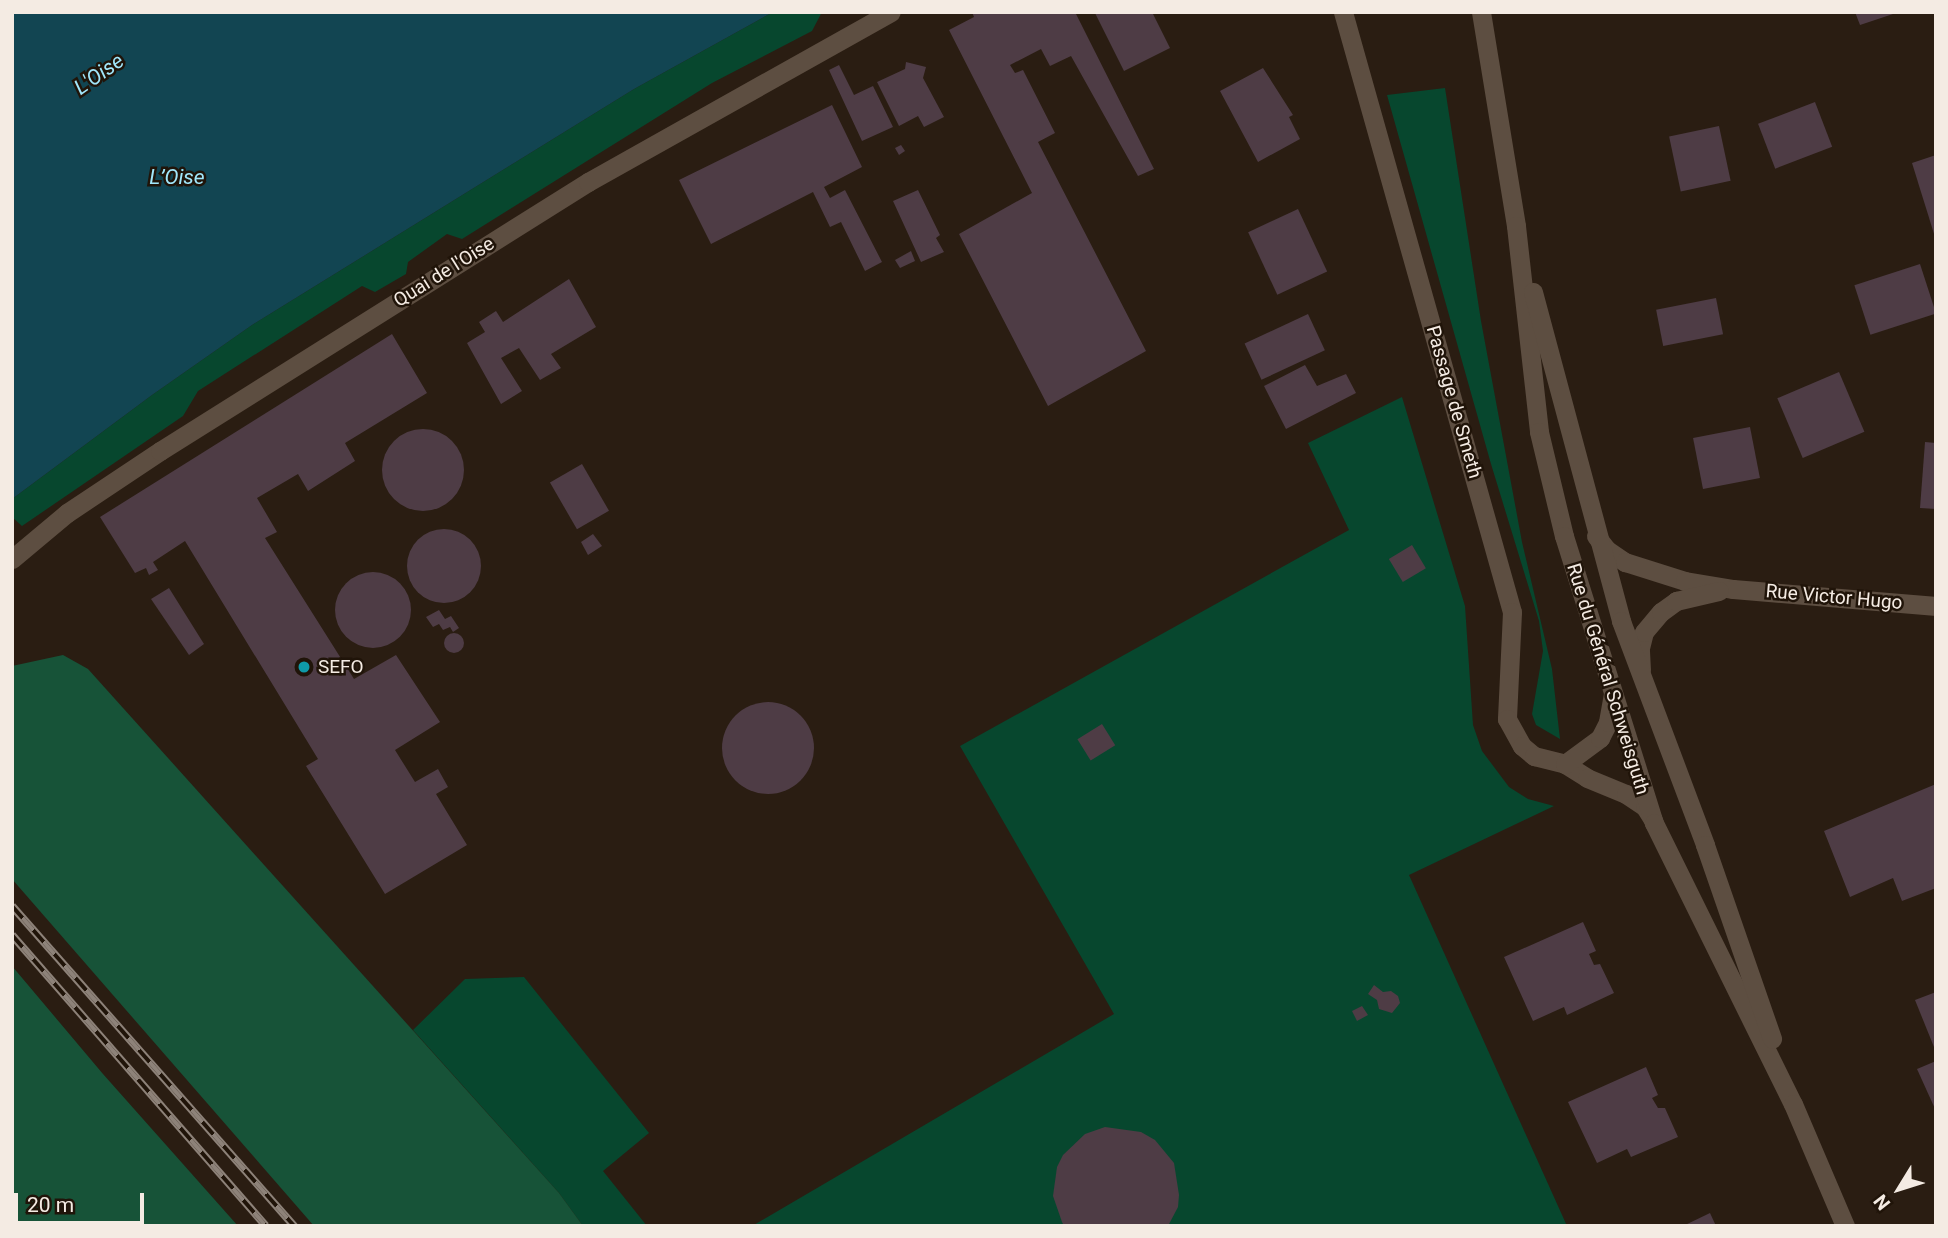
<!DOCTYPE html>
<html>
<head>
<meta charset="utf-8">
<style>
  body { margin:0 }
  #map { position:relative; width:1948px; height:1238px; overflow:hidden; background:#2a1d12; font-family:Roboto,sans-serif }
  div>[style] { position:absolute }
  .green>* { inset:0; background:#07472e }
  .forest>* { inset:0; background:#175338 }
  .water>* { inset:0; background:#124552 }
  .building>* { inset:0; background:#4e3c45; transform-origin:0 0 }
  .round { border-radius:50% }
  .minor>* { height:19px; margin:-9.5px; padding:0 9.5px; transform-origin:9.5px; border-radius:9.5px; background:#5d4e41 }
  .secondary>* { height:19px; margin:-9.5px; padding:0 9.5px; transform-origin:9.5px; border-radius:9.5px; background:#5d4e41 }
  .rail>* { height:8px; margin-top:-4px; transform-origin:0; background:repeating-linear-gradient(90deg,#201409 0 16px,#8d8279 0 32px); box-sizing:border-box; border-block:2px solid #8d8279 }
  .dots>* { width:19px; height:19px; translate:-50% -50%; box-sizing:border-box; border:4px solid #201409; border-radius:50% }
  span { translate:-50% -50%; white-space:nowrap; text-align:center; line-height:1.15; -webkit-text-stroke:5px #201409; paint-order:stroke }
  .street-label { font-size:19px; color:#f4ebe3 }
  .poi-label { font-size:19px; color:#f4ebe3 }
  .left { translate:0 -50%; text-align:left }
  .water-label { font-size:21px; color:#a1e7fb; font-style:italic }
  .frame { position:absolute; inset:0; border:14px solid #f4ebe3; pointer-events:none }
  .north { position:absolute; left:1864px; top:1154px; width:70px; height:70px; -webkit-text-stroke:5px #201409; paint-order:stroke; rotate:232deg; font-size:19px; font-weight:700; line-height:28px; text-align:center; color:#f4ebe3 }
  .north::after { content:''; display:block; margin:auto; width:24px; height:32px; background:#f4ebe3; clip-path:polygon(50% 0,100% 100%,50% 72%,0 100%) }
  .scale { position:absolute; left:14px; top:1193px; width:130px; height:32px; box-sizing:border-box; border:4px solid #f4ebe3; border-top:0; padding-left:9px; font-size:21px; line-height:24px; white-space:nowrap; color:#f4ebe3; -webkit-text-stroke:5px #201409; paint-order:stroke }
</style>
</head>
<body>
<div id="map">
  <div class="green">
    <i style="clip-path:polygon(773px 12px,822px 12px,812px 31px,712px 83px,462px 239px,447px 234px,408px 262px,406px 274px,375px 292px,362px 286px,198px 391px,183px 416px,22px 526px,12px 517px,12px 499px,152px 395px,252px 325px,634px 89px)"></i>
    <i style="clip-path:polygon(1445px 88px,1481px 321px,1522px 542px,1552px 669px,1560px 739px,1536px 725px,1532px 714px,1543px 651px,1539px 621px,1491px 464px,1387px 95px)"></i>
    <i style="clip-path:polygon(1402px 397px,1465px 606px,1473px 725px,1482px 751px,1509px 787px,1528px 799px,1554px 806px,1409px 875px,1567px 1226px,752px 1226px,1114px 1014px,960px 746px,1349px 530px,1308px 443px)"></i>
    <i style="clip-path:polygon(524px 977px,649px 1133px,603px 1171px,647px 1226px,583px 1226px,559px 1193px,413px 1030px,465px 979px)"></i>
  </div>
  <div class="forest">
    <i style="clip-path:polygon(63px 655px,88px 669px,559px 1193px,583px 1226px,314px 1226px,12px 879px,12px 666px)"></i>
    <i style="clip-path:polygon(12px 966px,103px 1074px,238px 1226px,12px 1226px)"></i>
  </div>
  <div class="water">
    <i style="clip-path:polygon(12px 12px,773px 12px,634px 89px,252px 325px,152px 395px,12px 499px)"></i>
  </div>
  <div class="building">
    <i style="clip-path:polygon(972px 12px,1075px 12px,1154px 169px,1138px 176px,1071px 56px,1050px 66px,1041px 49px,1010px 65px,1015px 73px,1023px 70px,1055px 133px,1038px 142px,1146px 351px,1048px 406px,959px 234px,1032px 193px,949px 30px,974px 17px)"></i>
    <i style="clip-path:polygon(1152px 12px,1170px 48px,1124px 71px,1095px 13px)"></i>
    <i style="clip-path:polygon(1855px 12px,1896px 12px,1896px 13px,1860px 25px)"></i>
    <i style="clip-path:polygon(906px 62px,926px 67px,923px 78px,944px 117px,924px 127px,918px 116px,899px 126px,877px 82px,905px 69px)"></i>
    <i style="clip-path:polygon(839px 65px,854px 95px,873px 86px,893px 127px,862px 141px,829px 70px)"></i>
    <i style="clip-path:polygon(1263px 68px,1293px 115px,1289px 117px,1300px 139px,1258px 162px,1220px 91px)"></i>
    <i style="left:1815px;top:102px;width:48px;height:61px;rotate:69deg"></i>
    <i style="clip-path:polygon(832px 105px,862px 167px,824px 187px,830px 198px,845px 190px,882px 262px,865px 271px,841px 222px,830px 227px,813px 192px,711px 244px,679px 180px)"></i>
    <i style="left:1719px;top:126px;width:56px;height:51px;rotate:78deg"></i>
    <i style="clip-path:polygon(901px 145px,905px 151px,899px 155px,895px 148px)"></i>
    <i style="clip-path:polygon(1936px 155px,1936px 237px,1935px 237px,1912px 163px)"></i>
    <i style="clip-path:polygon(918px 190px,940px 235px,936px 238px,944px 252px,921px 262px,893px 201px)"></i>
    <i style="left:1298px;top:209px;width:69px;height:55px;rotate:65deg"></i>
    <i style="clip-path:polygon(911px 251px,915px 261px,900px 268px,895px 260px)"></i>
    <i style="left:1920px;top:264px;width:52px;height:69px;rotate:72deg"></i>
    <i style="clip-path:polygon(569px 279px,596px 327px,551px 354px,561px 368px,540px 380px,519px 348px,501px 358px,522px 391px,501px 404px,467px 343px,485px 332px,479px 322px,496px 311px,503px 322px)"></i>
    <i style="left:1716px;top:298px;width:37px;height:61px;rotate:79deg"></i>
    <i style="left:1308px;top:314px;width:40px;height:70px;rotate:65deg"></i>
    <i style="clip-path:polygon(392px 334px,427px 393px,345px 443px,355px 461px,308px 491px,298px 474px,257px 498px,277px 532px,265px 538px,354px 679px,396px 655px,440px 722px,395px 750px,415px 782px,438px 769px,448px 787px,436px 794px,467px 845px,385px 894px,306px 766px,318px 759px,185px 541px,153px 562px,158px 570px,149px 575px,146px 568px,135px 573px,100px 517px)"></i>
    <i style="clip-path:polygon(1305px 365px,1317px 386px,1346px 374px,1356px 393px,1286px 429px,1264px 386px)"></i>
    <i style="left:1839px;top:372px;width:65px;height:67px;rotate:67deg"></i>
    <i style="left:1750px;top:427px;width:52px;height:58px;rotate:79deg"></i>
    <i class="round" style="left:382px;top:429px;width:82px;height:82px"></i>
    <i style="clip-path:polygon(1925px 442px,1936px 443px,1936px 509px,1920px 508px)"></i>
    <i style="left:582px;top:464px;width:54px;height:37px;rotate:60deg"></i>
    <i class="round" style="left:407px;top:529px;width:74px;height:74px"></i>
    <i style="clip-path:polygon(593px 534px,602px 546px,588px 555px,581px 542px)"></i>
    <i style="left:1412px;top:545px;width:27px;height:27px;rotate:59deg"></i>
    <i class="round" style="left:335px;top:572px;width:76px;height:76px"></i>
    <i style="clip-path:polygon(169px 588px,204px 644px,189px 655px,151px 599px)"></i>
    <i style="clip-path:polygon(439px 610px,445px 619px,451px 616px,459px 628px,453px 632px,450px 627px,443px 630px,439px 624px,433px 627px,426px 617px)"></i>
    <i class="round" style="left:444px;top:633px;width:20px;height:20px"></i>
    <i class="round" style="left:722px;top:702px;width:92px;height:92px"></i>
    <i style="left:1102px;top:724px;width:25px;height:29px;rotate:58deg"></i>
    <i style="clip-path:polygon(1936px 784px,1936px 888px,1902px 901px,1893px 878px,1850px 897px,1824px 831px)"></i>
    <i style="clip-path:polygon(1583px 922px,1596px 951px,1589px 954px,1594px 965px,1600px 964px,1614px 993px,1567px 1015px,1564px 1007px,1533px 1021px,1504px 957px)"></i>
    <i style="clip-path:polygon(1374px 985px,1383px 992px,1391px 991px,1398px 996px,1400px 1003px,1392px 1013px,1379px 1009px,1377px 1000px,1368px 994px)"></i>
    <i style="clip-path:polygon(1936px 992px,1936px 1052px,1915px 1000px)"></i>
    <i style="clip-path:polygon(1362px 1006px,1368px 1015px,1357px 1021px,1352px 1011px)"></i>
    <i style="clip-path:polygon(1936px 1061px,1936px 1111px,1917px 1069px)"></i>
    <i style="clip-path:polygon(1646px 1067px,1658px 1095px,1652px 1098px,1658px 1108px,1665px 1108px,1678px 1137px,1631px 1157px,1627px 1149px,1597px 1163px,1568px 1102px)"></i>
    <i style="clip-path:polygon(1105px 1127px,1141px 1132px,1155px 1140px,1174px 1163px,1179px 1195px,1178px 1207px,1168px 1226px,1064px 1226px,1062px 1222px,1053px 1196px,1057px 1167px,1063px 1155px,1085px 1134px)"></i>
    <i style="clip-path:polygon(1710px 1213px,1716px 1226px,1683px 1226px)"></i>
  </div>
  <div class="minor">
    <i style="left:1343px;top:12px;width:623px;rotate:74.27deg"></i>
    <i style="left:1512px;top:612px;width:107px;rotate:92.7deg"></i>
    <i style="left:1507px;top:719px;width:31px;rotate:61deg"></i>
    <i style="left:1522px;top:746px;width:16px;rotate:40deg"></i>
    <i style="left:1534px;top:756px;width:32px;rotate:14deg"></i>
    <i style="left:1565px;top:764px;width:26px;rotate:32deg"></i>
    <i style="left:1587px;top:778px;width:42px;rotate:22.3deg"></i>
    <i style="left:1626px;top:794px;width:23px;rotate:34deg"></i>
    <i style="left:1645px;top:807px;width:15px;rotate:58deg"></i>
    <i style="left:1596px;top:536px;width:18px;rotate:52deg"></i>
    <i style="left:1607px;top:550px;width:22px;rotate:34deg"></i>
    <i style="left:1625px;top:562px;width:63px;rotate:17.6deg"></i>
    <i style="left:1685px;top:581px;width:49px;rotate:9.5deg"></i>
    <i style="left:1733px;top:589px;width:204px;rotate:4.8deg"></i>
    <i style="left:12px;top:559px;width:72px;rotate:-39.9deg"></i>
    <i style="left:67px;top:513px;width:112px;rotate:-33.7deg"></i>
    <i style="left:160px;top:451px;width:506px;rotate:-32.15deg"></i>
    <i style="left:588px;top:182px;width:347px;rotate:-29.3deg"></i>
    <i style="left:1641px;top:670px;width:22px;rotate:-93deg"></i>
    <i style="left:1640px;top:648px;width:16px;rotate:-76deg"></i>
    <i style="left:1644px;top:632px;width:26px;rotate:-50deg"></i>
    <i style="left:1661px;top:612px;width:19px;rotate:-36deg"></i>
    <i style="left:1676px;top:601px;width:44px;rotate:-13.1deg"></i>
    <i style="left:1565px;top:764px;width:44px;rotate:-36.6deg"></i>
    <i style="left:1600px;top:738px;width:18px;rotate:-63deg"></i>
    <i style="left:1608px;top:722px;width:28px;rotate:-80deg"></i>
  </div>
  <div class="secondary">
    <i style="left:1481px;top:12px;width:217px;rotate:80.7deg"></i>
    <i style="left:1516px;top:226px;width:207px;rotate:83.6deg"></i>
    <i style="left:1539px;top:432px;width:107px;rotate:76.5deg"></i>
    <i style="left:1564px;top:536px;width:301px;rotate:72.6deg"></i>
    <i style="left:1654px;top:823px;width:313px;rotate:63.7deg"></i>
    <i style="left:1793px;top:1104px;width:133px;rotate:66.9deg"></i>
    <i style="left:1533px;top:292px;width:341px;rotate:75deg"></i>
    <i style="left:1621px;top:621px;width:239px;rotate:69.4deg"></i>
    <i style="left:1705px;top:845px;width:205px;rotate:70.9deg"></i>
  </div>
  <div class="rail">
    <i style="left:12px;top:906px;width:427px;rotate:48.6deg"></i>
    <i style="left:12px;top:935px;width:386px;rotate:48.9deg"></i>
  </div>
  <div class="dots">
    <i style="left:304px;top:667px;background:#0f9aa8"></i>
  </div>
  <div class="street-label">
    <span style="left:444px;top:272px;rotate:-32deg">Quai de l'Oise</span>
    <span style="left:1454px;top:402px;rotate:74deg">Passage de Smeth</span>
    <span style="left:1834px;top:597px;rotate:5deg">Rue Victor Hugo</span>
    <span style="left:1608px;top:679px;rotate:73deg">Rue du Général Schweisguth</span>
  </div>
  <div class="poi-label">
    <span class="left" style="left:318px;top:667px">SEFO</span>
  </div>
  <div class="water-label">
    <span style="left:99px;top:74px;rotate:-35deg">L'Oise</span>
    <span style="left:177px;top:177px">L’Oise</span>
  </div>
  <div class="frame"></div>
  <div class="north">N</div>
  <div class="scale">20 m</div>
</div>
</body>
</html>
